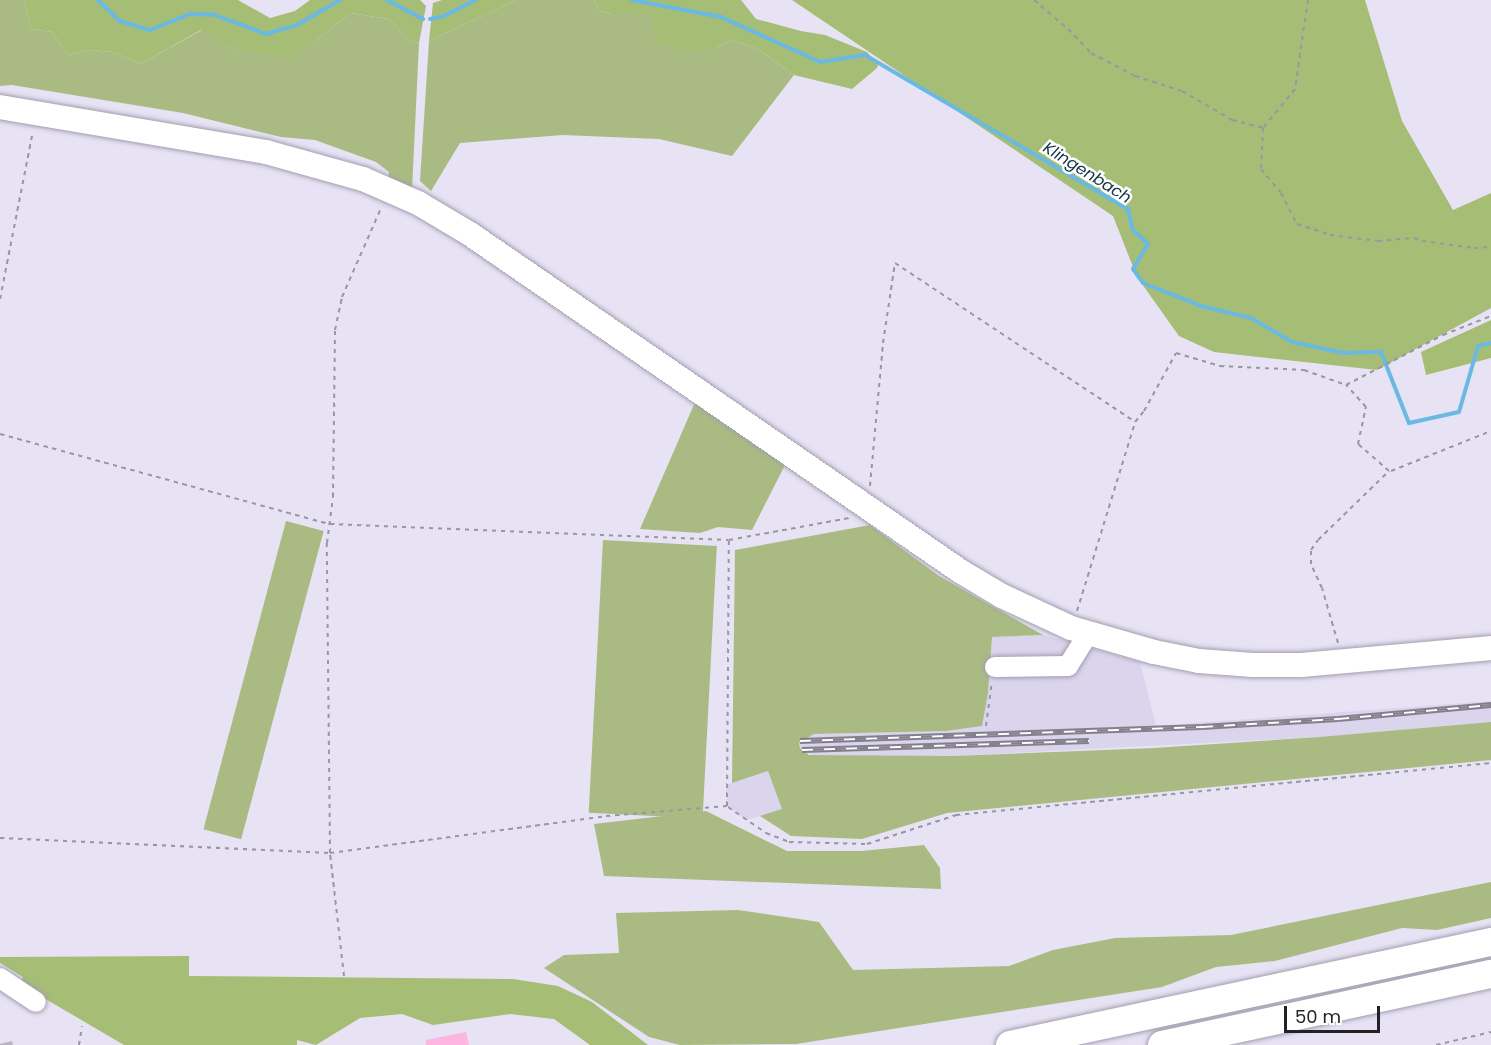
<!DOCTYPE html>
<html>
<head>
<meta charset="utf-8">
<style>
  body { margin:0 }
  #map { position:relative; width:1491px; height:1045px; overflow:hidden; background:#e7e2f4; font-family:Poppins,sans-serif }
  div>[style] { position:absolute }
  .built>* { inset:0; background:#dbd4ed }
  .green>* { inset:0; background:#a9bb82; transform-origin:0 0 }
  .forest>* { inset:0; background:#a6bd75 }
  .shadow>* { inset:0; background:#0003 }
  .stream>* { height:4px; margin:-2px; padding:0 2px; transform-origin:2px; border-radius:2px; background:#69b9e3 }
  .building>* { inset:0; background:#feb6e0 }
  .path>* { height:2px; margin-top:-1px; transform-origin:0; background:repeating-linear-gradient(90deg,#9996a3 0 4.5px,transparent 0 9px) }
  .roads { filter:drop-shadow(0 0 2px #a29eaf) drop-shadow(0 0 2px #a29eaf) }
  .minor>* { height:20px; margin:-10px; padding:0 10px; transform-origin:10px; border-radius:10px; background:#fff }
  .major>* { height:24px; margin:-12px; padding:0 12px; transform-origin:12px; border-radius:12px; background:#fff }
  .highway>* { height:28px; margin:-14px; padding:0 14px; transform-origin:14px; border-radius:14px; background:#fff }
  .rail>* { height:6px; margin-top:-3px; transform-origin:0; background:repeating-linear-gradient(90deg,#fff 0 11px,#83808c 0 22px); box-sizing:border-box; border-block:2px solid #83808c }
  span { translate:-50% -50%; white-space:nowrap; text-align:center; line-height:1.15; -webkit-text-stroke:5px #fff; paint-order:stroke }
  .water-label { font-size:16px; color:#103546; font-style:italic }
  .scale { position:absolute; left:1284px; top:1006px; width:96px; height:27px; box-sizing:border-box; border:3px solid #222127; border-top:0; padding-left:8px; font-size:18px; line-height:21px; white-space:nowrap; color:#222127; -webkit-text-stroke:4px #fff; paint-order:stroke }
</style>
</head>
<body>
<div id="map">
  <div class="built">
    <i style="clip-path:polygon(1043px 635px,1140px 662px,1156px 726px,1491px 701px,1491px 722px,1319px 737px,952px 756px,815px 757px,800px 748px,799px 743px,802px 739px,814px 734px,946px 731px,981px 726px,988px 693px,992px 637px)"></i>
    <i style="clip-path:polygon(768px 771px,783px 809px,746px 820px,727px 806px,726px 785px)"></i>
  </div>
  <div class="green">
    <i style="clip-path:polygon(0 0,24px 0,31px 29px,52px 32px,68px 55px,90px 50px,114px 52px,140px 64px,202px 30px,237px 50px,313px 43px,350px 13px,389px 19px,410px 41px,419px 43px,412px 190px,388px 180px,389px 172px,376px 162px,315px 140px,281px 137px,183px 113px,12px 85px,0 86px)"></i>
    <i style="clip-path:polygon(516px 0,594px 0,599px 11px,611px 14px,651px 14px,717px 47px,732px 40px,758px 49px,794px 75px,732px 156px,659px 139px,563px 135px,460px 143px,431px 191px,420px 181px,429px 41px)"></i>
    <i style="clip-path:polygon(696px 400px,785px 465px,752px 530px,718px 527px,700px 533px,640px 529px)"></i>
    <i style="left:286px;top:521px;width:39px;height:319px;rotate:15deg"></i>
    <i style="clip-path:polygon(870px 525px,939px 576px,1043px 635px,992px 637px,988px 693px,982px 726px,946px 731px,814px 734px,799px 743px,800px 748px,809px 755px,952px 756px,1154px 748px,1319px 737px,1491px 722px,1491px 760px,947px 813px,862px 839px,791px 836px,760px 816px,782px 809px,768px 771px,732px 783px,735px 550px)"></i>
    <i style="left:603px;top:540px;width:114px;height:273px;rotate:3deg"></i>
    <i style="clip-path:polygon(706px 811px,787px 851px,861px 851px,924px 845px,940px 868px,941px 889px,604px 876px,594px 824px)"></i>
    <i style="clip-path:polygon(1491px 882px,1491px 918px,1437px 930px,1402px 928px,1275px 961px,1216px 967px,1162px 987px,796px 1044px,680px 1045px,649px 1037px,544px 968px,564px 955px,619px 953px,616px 913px,738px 910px,819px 922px,853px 970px,1009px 966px,1053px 950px,1115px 938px,1231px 935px)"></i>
  </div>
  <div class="forest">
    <i style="clip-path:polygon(24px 0,238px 0,270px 18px,295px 11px,310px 0,420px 0,426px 6px,419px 43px,410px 41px,389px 19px,350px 13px,313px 43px,288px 57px,237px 50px,201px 30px,140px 64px,114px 52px,90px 50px,68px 55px,52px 32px,31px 29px)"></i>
    <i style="clip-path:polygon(442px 0,516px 0,429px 41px,433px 3px)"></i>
    <i style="clip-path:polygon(594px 0,741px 0,756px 19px,801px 31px,825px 35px,867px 52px,878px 65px,877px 68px,852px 89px,794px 75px,758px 49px,732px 40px,717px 47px,689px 53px,656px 42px,651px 14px,611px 14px,599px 11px)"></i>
    <i style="clip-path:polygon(792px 0,1365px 0,1402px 121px,1453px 210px,1491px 193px,1491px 308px,1377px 370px,1214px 352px,1179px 336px,1137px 277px,1113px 216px)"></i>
    <i style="clip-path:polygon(1491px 320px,1491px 358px,1426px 375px,1421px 352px)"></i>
    <i style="clip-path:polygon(189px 956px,189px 976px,513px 979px,558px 986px,592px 1002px,648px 1045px,590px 1045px,554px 1019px,510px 1014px,433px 1025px,402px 1014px,360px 1018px,316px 1045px,297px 1040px,297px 1045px,124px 1045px,20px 984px,23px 977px,0 963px,0 957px)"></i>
  </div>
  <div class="shadow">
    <i style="clip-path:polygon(12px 1041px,13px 1045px,0 1045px,0 1044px)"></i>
  </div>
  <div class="stream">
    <i style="left:98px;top:0;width:30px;rotate:44deg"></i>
    <i style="left:120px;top:21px;width:31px;rotate:17deg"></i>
    <i style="left:150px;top:30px;width:43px;rotate:-21.8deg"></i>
    <i style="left:190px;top:14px;width:25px;rotate:2deg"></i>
    <i style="left:215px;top:15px;width:54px;rotate:20.4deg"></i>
    <i style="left:266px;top:34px;width:32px;rotate:-16deg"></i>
    <i style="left:297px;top:25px;width:50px;rotate:-30.2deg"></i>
    <i style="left:387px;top:0;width:41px;rotate:27.8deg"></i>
    <i style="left:632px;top:0;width:91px;rotate:10.8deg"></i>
    <i style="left:721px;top:17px;width:109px;rotate:24.4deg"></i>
    <i style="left:820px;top:62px;width:46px;rotate:-8.8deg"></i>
    <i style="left:865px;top:55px;width:305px;rotate:30.4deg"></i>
    <i style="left:1128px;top:209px;width:22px;rotate:77deg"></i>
    <i style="left:1133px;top:230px;width:21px;rotate:43deg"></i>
    <i style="left:1148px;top:244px;width:29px;rotate:121deg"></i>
    <i style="left:1133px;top:269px;width:17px;rotate:54deg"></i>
    <i style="left:1143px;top:283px;width:62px;rotate:21.6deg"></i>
    <i style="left:1201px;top:306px;width:51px;rotate:13.5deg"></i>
    <i style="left:1251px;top:318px;width:48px;rotate:30.3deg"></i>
    <i style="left:1292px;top:342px;width:53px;rotate:11.9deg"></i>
    <i style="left:1344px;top:353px;width:37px;rotate:-2deg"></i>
    <i style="left:1381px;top:352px;width:76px;rotate:68.5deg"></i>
    <i style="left:1409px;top:423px;width:51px;rotate:-12.4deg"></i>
    <i style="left:1459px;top:412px;width:69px;rotate:-73.9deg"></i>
    <i style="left:1478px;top:346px;width:13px;rotate:-13deg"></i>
    <i style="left:430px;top:19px;width:14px;rotate:-12deg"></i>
    <i style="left:444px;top:16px;width:35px;rotate:-27deg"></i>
  </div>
  <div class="building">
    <i style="clip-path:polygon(466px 1032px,469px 1045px,426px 1045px,426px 1040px)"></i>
  </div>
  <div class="path">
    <i style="left:1034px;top:0;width:45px;rotate:40.5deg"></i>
    <i style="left:1068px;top:29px;width:33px;rotate:46deg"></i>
    <i style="left:1091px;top:53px;width:50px;rotate:27.6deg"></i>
    <i style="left:1135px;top:76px;width:49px;rotate:17.7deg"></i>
    <i style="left:1182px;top:91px;width:58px;rotate:30.1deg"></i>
    <i style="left:1232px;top:120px;width:32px;rotate:14deg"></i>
    <i style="left:1308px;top:0;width:90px;rotate:98.3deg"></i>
    <i style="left:1295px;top:89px;width:50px;rotate:129.4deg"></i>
    <i style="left:1263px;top:128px;width:41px;rotate:92.8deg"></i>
    <i style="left:1261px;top:169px;width:31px;rotate:50deg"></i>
    <i style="left:1281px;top:193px;width:35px;rotate:63deg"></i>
    <i style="left:1297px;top:224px;width:35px;rotate:18deg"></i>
    <i style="left:1330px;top:235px;width:48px;rotate:7.1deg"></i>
    <i style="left:1378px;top:241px;width:36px;rotate:-5deg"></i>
    <i style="left:1414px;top:238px;width:9px;rotate:21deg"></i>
    <i style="left:1422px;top:241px;width:52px;rotate:7.7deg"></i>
    <i style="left:1474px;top:248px;width:17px;rotate:-3deg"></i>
    <i style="left:0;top:299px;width:171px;rotate:-78.9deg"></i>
    <i style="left:0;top:434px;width:342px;rotate:15.3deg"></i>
    <i style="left:330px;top:524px;width:399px;rotate:2.3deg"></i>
    <i style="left:1391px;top:471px;width:108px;rotate:-21.8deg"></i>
    <i style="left:870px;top:486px;width:144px;rotate:-84.8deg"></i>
    <i style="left:883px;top:343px;width:81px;rotate:-81.5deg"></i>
    <i style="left:895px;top:263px;width:288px;rotate:33.5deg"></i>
    <i style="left:1135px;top:422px;width:14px;rotate:-51deg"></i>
    <i style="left:1144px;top:411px;width:66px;rotate:-61.1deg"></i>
    <i style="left:1176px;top:353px;width:46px;rotate:16.5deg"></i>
    <i style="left:1220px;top:366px;width:84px;rotate:2.7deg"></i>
    <i style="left:1304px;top:370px;width:45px;rotate:19.7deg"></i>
    <i style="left:1346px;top:385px;width:109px;rotate:-27.3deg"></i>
    <i style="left:1443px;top:335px;width:52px;rotate:-21.6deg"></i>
    <i style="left:1077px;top:611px;width:198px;rotate:-72.9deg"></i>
    <i style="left:1338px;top:643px;width:57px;rotate:-106.2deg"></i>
    <i style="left:1322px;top:588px;width:26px;rotate:-115deg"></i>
    <i style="left:1311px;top:564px;width:14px;rotate:-90deg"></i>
    <i style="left:1311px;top:550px;width:12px;rotate:-55deg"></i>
    <i style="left:1318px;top:540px;width:99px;rotate:-44.2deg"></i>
    <i style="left:1389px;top:471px;width:41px;rotate:-138.9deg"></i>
    <i style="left:1358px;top:444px;width:38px;rotate:-78deg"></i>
    <i style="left:1366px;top:407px;width:30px;rotate:-132deg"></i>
    <i style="left:986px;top:726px;width:45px;rotate:-82.4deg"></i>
    <i style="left:728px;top:807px;width:46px;rotate:34.4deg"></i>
    <i style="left:766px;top:833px;width:25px;rotate:21deg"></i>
    <i style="left:789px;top:842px;width:78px;rotate:1.5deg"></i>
    <i style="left:867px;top:844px;width:94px;rotate:-18deg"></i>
    <i style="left:956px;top:815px;width:538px;rotate:-5.55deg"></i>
    <i style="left:0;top:838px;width:330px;rotate:2.6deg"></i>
    <i style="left:330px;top:853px;width:278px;rotate:-7.6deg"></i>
    <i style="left:606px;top:816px;width:121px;rotate:-4.7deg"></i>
    <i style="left:727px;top:806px;width:266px;rotate:-89.6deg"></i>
    <i style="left:729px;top:540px;width:122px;rotate:-10.4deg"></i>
    <i style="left:344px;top:976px;width:124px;rotate:-96.5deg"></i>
    <i style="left:330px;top:853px;width:310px;rotate:-90.6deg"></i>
    <i style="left:327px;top:543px;width:46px;rotate:-82.6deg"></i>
    <i style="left:333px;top:497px;width:167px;rotate:-89.3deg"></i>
    <i style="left:335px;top:330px;width:34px;rotate:-78deg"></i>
    <i style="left:342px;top:297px;width:99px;rotate:-66.3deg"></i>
    <i style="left:79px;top:1045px;width:19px;rotate:-81deg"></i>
    <i style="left:1436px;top:1045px;width:57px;rotate:-13.3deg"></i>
  </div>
  <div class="roads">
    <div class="minor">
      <i style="left:995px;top:667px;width:73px;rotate:-0.8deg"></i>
      <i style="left:1068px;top:666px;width:38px;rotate:-58deg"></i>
      <i style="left:0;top:978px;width:43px;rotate:33.7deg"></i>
    </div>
    <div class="major">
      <i style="left:0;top:107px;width:270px;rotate:9.6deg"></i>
      <i style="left:266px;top:152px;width:101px;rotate:15.6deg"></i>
      <i style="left:363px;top:179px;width:60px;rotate:23.6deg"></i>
      <i style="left:418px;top:203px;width:61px;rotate:30.8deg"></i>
      <i style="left:470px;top:234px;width:595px;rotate:34.52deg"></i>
      <i style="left:960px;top:571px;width:49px;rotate:30.8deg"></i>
      <i style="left:1002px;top:596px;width:76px;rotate:24.9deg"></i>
      <i style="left:1071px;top:628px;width:86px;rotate:16.1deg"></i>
      <i style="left:1154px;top:652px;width:46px;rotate:11.3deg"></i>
      <i style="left:1199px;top:661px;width:54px;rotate:4.2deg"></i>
      <i style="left:1253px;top:665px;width:49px"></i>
      <i style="left:1302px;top:665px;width:190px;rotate:-5.1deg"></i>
    </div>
    <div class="highway">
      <i style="left:1010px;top:1045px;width:492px;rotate:-12.1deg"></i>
      <i style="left:1162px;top:1045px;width:337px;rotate:-12.2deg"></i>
    </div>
  </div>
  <div class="rail">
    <i style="left:800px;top:741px;width:402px;rotate:-2deg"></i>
    <i style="left:1202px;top:727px;width:136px;rotate:-3.4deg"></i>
    <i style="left:1338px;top:719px;width:154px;rotate:-5.2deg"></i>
    <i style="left:802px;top:750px;width:287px;rotate:-1.8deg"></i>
  </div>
  <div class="water-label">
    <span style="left:1087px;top:173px;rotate:32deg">Klingenbach</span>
  </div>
  <div class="scale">50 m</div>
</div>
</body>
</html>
